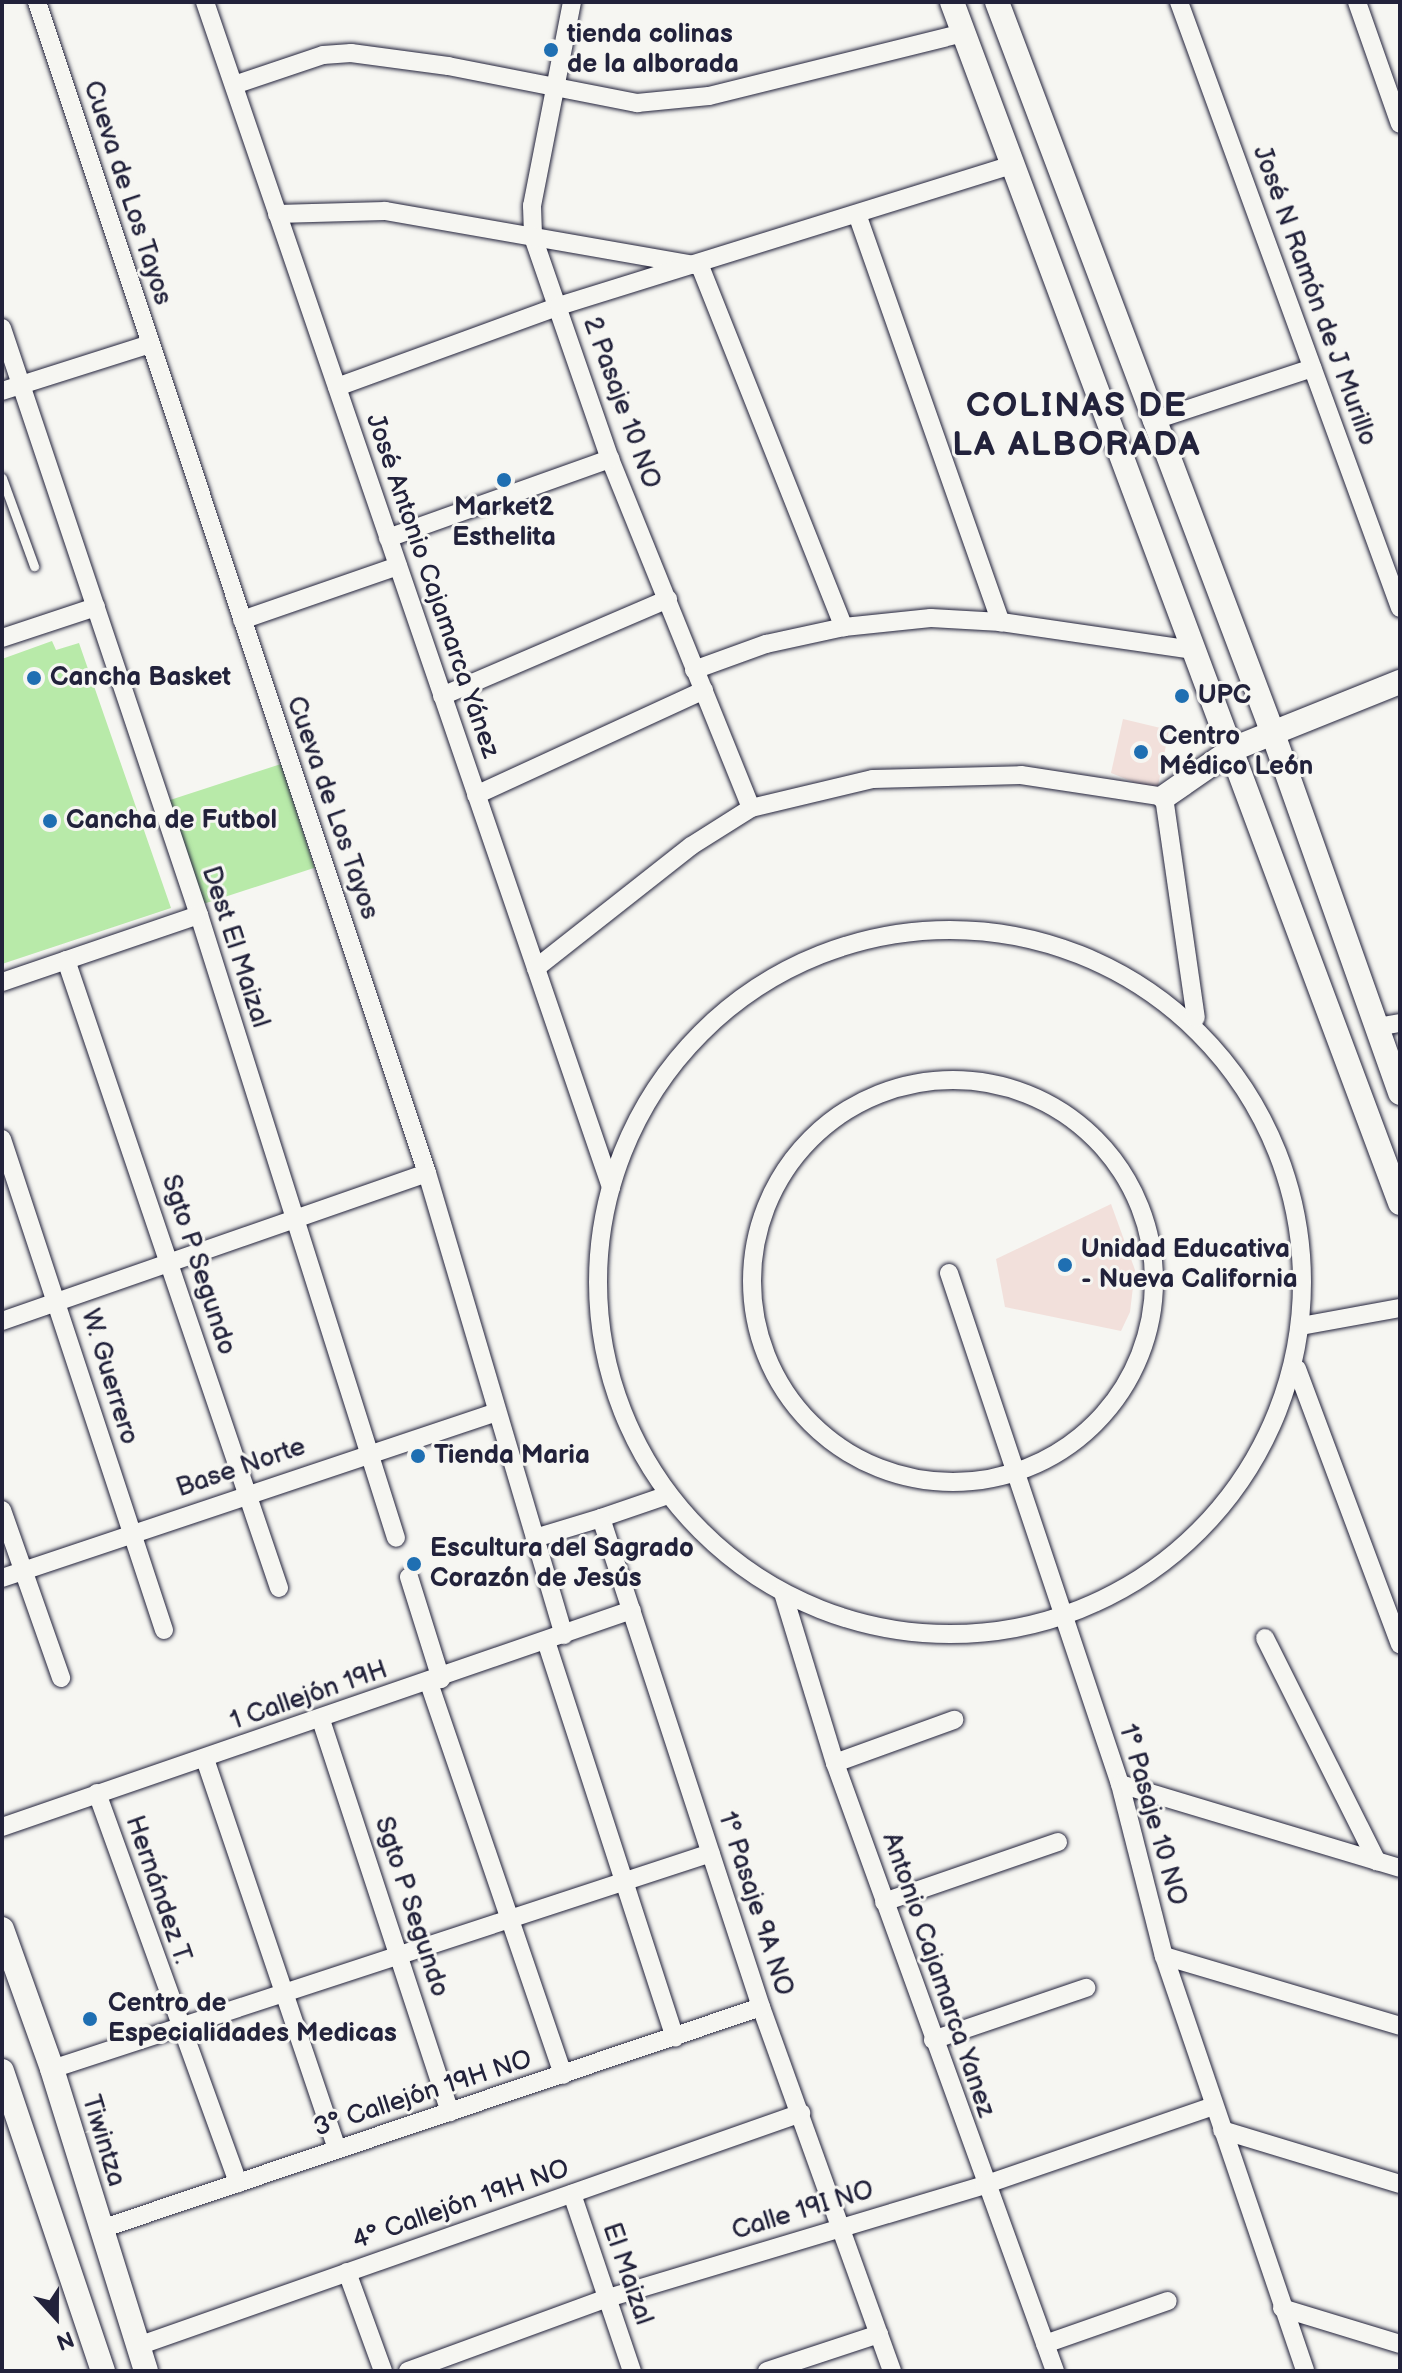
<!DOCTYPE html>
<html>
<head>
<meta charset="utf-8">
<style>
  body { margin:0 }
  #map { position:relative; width:1402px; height:2373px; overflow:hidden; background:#f6f6f2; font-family:"Balsamiq Sans",sans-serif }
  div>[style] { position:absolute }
  .built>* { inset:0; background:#f2e0db }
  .green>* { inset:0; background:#b8eaa9; transform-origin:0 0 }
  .roads { filter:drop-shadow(0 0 2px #22223b) drop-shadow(0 0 2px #22223b) }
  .lane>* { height:9px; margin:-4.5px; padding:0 4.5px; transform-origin:4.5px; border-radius:4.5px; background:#f6f6f2 }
  .street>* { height:18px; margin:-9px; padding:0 9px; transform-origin:9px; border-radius:9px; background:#f6f6f2 }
  .street>.ring { margin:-9px; padding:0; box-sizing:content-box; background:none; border:18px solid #f6f6f2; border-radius:50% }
  .secondary>* { height:24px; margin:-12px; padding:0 12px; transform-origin:12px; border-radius:12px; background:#f6f6f2 }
  .dots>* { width:22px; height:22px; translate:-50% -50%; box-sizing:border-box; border:4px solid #f6f6f2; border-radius:50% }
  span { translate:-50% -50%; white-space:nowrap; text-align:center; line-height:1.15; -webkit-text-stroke:6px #f6f6f2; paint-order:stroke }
  .poi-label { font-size:26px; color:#22223b; font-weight:700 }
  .left { translate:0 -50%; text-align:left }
  .street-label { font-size:26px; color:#22223b }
  .district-label { font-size:34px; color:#22223b; font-weight:700; letter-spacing:2px }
  .frame { position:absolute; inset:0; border:4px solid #22223b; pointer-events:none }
  .north { position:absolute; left:16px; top:2277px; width:80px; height:80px; -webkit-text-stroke:6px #f6f6f2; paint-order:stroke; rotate:159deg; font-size:22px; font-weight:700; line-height:32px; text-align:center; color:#22223b }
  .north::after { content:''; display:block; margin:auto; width:28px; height:36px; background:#22223b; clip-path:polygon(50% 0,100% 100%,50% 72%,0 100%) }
</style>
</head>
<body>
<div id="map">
  <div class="built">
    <i style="clip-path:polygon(1123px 719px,1169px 730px,1158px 786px,1151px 789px,1111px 773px)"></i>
    <i style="clip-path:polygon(1111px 1204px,1135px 1270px,1130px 1312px,1121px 1331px,1005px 1307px,996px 1259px)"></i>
  </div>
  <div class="green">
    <i style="clip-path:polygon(52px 641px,56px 650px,79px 643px,171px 908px,2px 964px,2px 659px)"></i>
    <i style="left:281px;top:764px;width:109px;height:119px;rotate:72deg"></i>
  </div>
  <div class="roads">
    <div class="lane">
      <i style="left:2px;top:478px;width:94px;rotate:70deg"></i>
    </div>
    <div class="street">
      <i style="left:37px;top:2px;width:1234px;rotate:71.58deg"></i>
      <i style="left:427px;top:1173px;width:482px;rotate:73.5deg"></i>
      <i style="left:205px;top:2px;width:1253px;rotate:71.09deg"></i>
      <i style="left:572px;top:2px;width:208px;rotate:101.1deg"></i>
      <i style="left:532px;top:206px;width:31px;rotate:88deg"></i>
      <i style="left:533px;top:237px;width:235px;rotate:70.9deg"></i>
      <i style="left:610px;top:459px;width:376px;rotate:68deg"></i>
      <i style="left:1179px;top:2px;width:645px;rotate:69.96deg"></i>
      <i style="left:1357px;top:2px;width:129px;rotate:70.6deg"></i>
      <i style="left:234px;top:85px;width:94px;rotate:-18.6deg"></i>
      <i style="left:323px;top:55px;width:28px;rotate:-4deg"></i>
      <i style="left:351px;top:53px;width:98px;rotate:7.6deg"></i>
      <i style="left:448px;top:66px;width:193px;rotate:11.1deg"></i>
      <i style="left:637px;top:103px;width:72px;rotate:-5.6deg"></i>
      <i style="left:709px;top:96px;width:263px;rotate:-13.9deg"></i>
      <i style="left:277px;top:214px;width:108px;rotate:-1.6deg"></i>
      <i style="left:385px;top:211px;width:320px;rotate:9.9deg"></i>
      <i style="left:700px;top:266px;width:389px;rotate:68.3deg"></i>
      <i style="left:857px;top:214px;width:433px;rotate:70.6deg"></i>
      <i style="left:2px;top:328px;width:619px;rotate:71.45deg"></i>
      <i style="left:199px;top:915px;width:653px;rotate:72.45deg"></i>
      <i style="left:337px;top:387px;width:236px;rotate:-20deg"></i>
      <i style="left:559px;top:306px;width:477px;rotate:-17.3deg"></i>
      <i style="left:2px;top:391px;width:155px;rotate:-17.6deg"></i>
      <i style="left:1152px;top:421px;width:169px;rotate:-18.3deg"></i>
      <i style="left:388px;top:538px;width:236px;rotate:-19.6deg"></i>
      <i style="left:242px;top:620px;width:165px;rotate:-19.1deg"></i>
      <i style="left:2px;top:638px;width:99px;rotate:-18.3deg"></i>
      <i style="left:694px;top:670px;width:77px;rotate:-19.9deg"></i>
      <i style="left:766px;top:644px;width:80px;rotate:-12.3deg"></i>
      <i style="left:844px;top:627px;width:87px;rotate:-5.9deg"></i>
      <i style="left:931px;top:618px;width:70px;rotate:3.3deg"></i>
      <i style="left:1001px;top:622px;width:195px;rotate:8.3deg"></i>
      <i style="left:442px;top:696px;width:246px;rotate:-23.2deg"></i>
      <i style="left:476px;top:795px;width:251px;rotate:-24.7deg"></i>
      <i class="ring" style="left:598px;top:930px;width:686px;height:686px"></i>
      <i style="left:66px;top:960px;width:663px;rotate:71.26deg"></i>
      <i style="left:536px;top:968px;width:197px;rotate:-38.2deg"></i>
      <i style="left:691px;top:846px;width:71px;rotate:-32.3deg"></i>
      <i style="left:751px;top:808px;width:125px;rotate:-13.4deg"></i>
      <i style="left:873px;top:779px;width:148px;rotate:-1.5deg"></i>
      <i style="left:1021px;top:775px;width:145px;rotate:8.7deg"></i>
      <i style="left:1164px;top:797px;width:223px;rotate:81.8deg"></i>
      <i style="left:2px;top:982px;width:208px;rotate:-18.8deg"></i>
      <i style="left:1377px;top:1027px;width:23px;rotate:-10deg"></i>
      <i class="ring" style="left:752px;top:1080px;width:384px;height:384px"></i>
      <i style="left:2px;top:1139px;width:517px;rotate:71.74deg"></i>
      <i style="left:949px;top:1273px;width:539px;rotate:71.5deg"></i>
      <i style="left:1120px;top:1784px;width:178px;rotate:75.7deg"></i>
      <i style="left:1164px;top:1956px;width:438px;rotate:71.2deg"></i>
      <i style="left:2px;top:1321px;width:450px;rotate:-19.2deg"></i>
      <i style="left:1301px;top:1326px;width:101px;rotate:-10.3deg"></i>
      <i style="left:1297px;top:1369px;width:294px;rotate:69.5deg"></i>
      <i style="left:668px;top:1495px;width:71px;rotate:161.1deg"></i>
      <i style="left:601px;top:1518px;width:515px;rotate:71.88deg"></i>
      <i style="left:761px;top:2007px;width:387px;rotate:70.2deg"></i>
      <i style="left:2px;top:1510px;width:178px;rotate:70.6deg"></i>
      <i style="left:535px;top:1538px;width:69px;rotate:-16.9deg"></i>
      <i style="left:409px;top:1577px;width:107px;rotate:72.6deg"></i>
      <i style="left:2px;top:1578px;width:522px;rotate:-18.54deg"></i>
      <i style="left:783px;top:1593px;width:178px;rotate:73deg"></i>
      <i style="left:835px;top:1763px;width:647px;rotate:70.11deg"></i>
      <i style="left:1265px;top:1638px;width:250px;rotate:63.4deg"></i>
      <i style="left:546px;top:1641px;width:417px;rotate:72deg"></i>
      <i style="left:429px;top:1683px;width:414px;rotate:71.1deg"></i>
      <i style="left:321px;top:1720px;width:413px;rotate:71.8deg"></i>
      <i style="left:205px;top:1759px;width:412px;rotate:71.3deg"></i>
      <i style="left:835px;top:1763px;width:127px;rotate:-19.9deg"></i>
      <i style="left:1120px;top:1784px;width:292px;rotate:16.7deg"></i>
      <i style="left:97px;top:1793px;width:415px;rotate:70.1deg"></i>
      <i style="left:2px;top:1827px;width:666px;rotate:-19.01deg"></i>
      <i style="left:884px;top:1902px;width:184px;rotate:-19deg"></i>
      <i style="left:1164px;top:1956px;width:246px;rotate:16.5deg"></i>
      <i style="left:933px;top:2040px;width:162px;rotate:-18.8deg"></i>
      <i style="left:52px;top:2069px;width:693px;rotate:-18.15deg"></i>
      <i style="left:1222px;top:2130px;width:186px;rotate:16.9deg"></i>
      <i style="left:572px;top:2194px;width:187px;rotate:71.3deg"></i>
      <i style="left:101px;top:2229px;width:696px;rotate:-18.59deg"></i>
      <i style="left:347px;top:2272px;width:105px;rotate:70deg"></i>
      <i style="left:1282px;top:2308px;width:123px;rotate:17deg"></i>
      <i style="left:1045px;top:2344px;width:130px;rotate:-19.3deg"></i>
      <i style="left:138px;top:2346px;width:703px;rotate:-19.36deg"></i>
      <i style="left:408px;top:2371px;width:213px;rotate:-20.1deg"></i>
      <i style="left:608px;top:2298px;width:393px;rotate:-16.7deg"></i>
      <i style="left:984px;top:2185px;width:243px;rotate:-19deg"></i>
      <i style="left:767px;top:2371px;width:118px;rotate:-18.3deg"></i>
    </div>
    <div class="secondary">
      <i style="left:952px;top:2px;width:1282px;rotate:69.54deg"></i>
      <i style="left:997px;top:2px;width:779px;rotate:69.33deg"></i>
      <i style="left:1272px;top:731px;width:384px;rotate:70.5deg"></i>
      <i style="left:1164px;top:797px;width:84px;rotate:-34.8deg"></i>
      <i style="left:1233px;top:749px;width:180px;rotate:-21.9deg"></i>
      <i style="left:2px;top:1929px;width:149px;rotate:70.3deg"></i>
      <i style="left:52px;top:2069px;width:316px;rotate:72.7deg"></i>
      <i style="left:2px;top:2071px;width:317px;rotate:71.4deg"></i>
    </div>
  </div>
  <div class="dots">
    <i style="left:551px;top:50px;background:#1f6fb2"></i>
    <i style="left:504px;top:480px;background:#1f6fb2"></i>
    <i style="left:34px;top:678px;background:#1f6fb2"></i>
    <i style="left:1182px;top:696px;background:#1f6fb2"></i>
    <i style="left:1141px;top:752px;background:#1f6fb2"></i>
    <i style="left:50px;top:821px;background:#1f6fb2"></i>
    <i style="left:1065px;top:1265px;background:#1f6fb2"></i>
    <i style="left:418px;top:1456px;background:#1f6fb2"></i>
    <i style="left:414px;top:1564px;background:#1f6fb2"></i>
    <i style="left:90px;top:2019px;background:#1f6fb2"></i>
  </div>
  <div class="poi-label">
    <span class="left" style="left:567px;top:50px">tienda colinas<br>de la alborada</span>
    <span style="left:504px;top:523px">Market2<br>Esthelita</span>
    <span class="left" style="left:50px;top:678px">Cancha Basket</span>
    <span class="left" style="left:1198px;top:696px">UPC</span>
    <span class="left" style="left:1159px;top:752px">Centro<br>Médico León</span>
    <span class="left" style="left:66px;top:821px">Cancha de Futbol</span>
    <span class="left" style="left:1081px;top:1265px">Unidad Educativa<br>- Nueva California</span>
    <span class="left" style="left:434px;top:1456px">Tienda Maria</span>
    <span class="left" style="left:430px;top:1564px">Escultura del Sagrado<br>Corazón de Jesús</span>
    <span class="left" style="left:108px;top:2019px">Centro de<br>Especialidades Medicas</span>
  </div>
  <div class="street-label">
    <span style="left:127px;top:193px;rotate:72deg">Cueva de Los Tayos</span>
    <span style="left:1314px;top:296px;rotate:70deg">José N Ramón de J Murillo</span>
    <span style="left:621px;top:403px;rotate:70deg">2 Pasaje 10 NO</span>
    <span style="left:432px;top:586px;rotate:71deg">José Antonio Cajamarca Yánez</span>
    <span style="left:332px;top:808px;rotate:71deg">Cueva de Los Tayos</span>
    <span style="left:235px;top:947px;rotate:72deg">Dest El Maizal</span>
    <span style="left:198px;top:1265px;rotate:72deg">Sgto P Segundo</span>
    <span style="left:109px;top:1377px;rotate:73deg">W. Guerrero</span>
    <span style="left:241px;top:1468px;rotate:-19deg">Base Norte</span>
    <span style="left:309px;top:1696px;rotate:-19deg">1 Callejón 19H</span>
    <span style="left:1152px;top:1815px;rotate:74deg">1° Pasaje 10 NO</span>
    <span style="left:158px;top:1890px;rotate:71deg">Hernández T.</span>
    <span style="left:755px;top:1904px;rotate:72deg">1º Pasaje 9A NO</span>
    <span style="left:411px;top:1907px;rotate:72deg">Sgto P Segundo</span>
    <span style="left:938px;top:1975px;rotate:71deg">Antonio Cajamarca Yanez</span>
    <span style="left:423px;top:2094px;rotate:-18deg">3° Callejón 19H NO</span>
    <span style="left:103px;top:2141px;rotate:73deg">Tiwintza</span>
    <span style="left:461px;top:2205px;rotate:-19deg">4° Callejón 19H NO</span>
    <span style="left:803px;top:2211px;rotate:-17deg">Calle 19I NO</span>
    <span style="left:627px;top:2274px;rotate:71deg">El Maizal</span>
  </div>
  <div class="district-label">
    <span style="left:1077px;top:425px">COLINAS DE<br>LA ALBORADA</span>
  </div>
  <div class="frame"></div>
  <div class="north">N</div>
</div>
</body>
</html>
